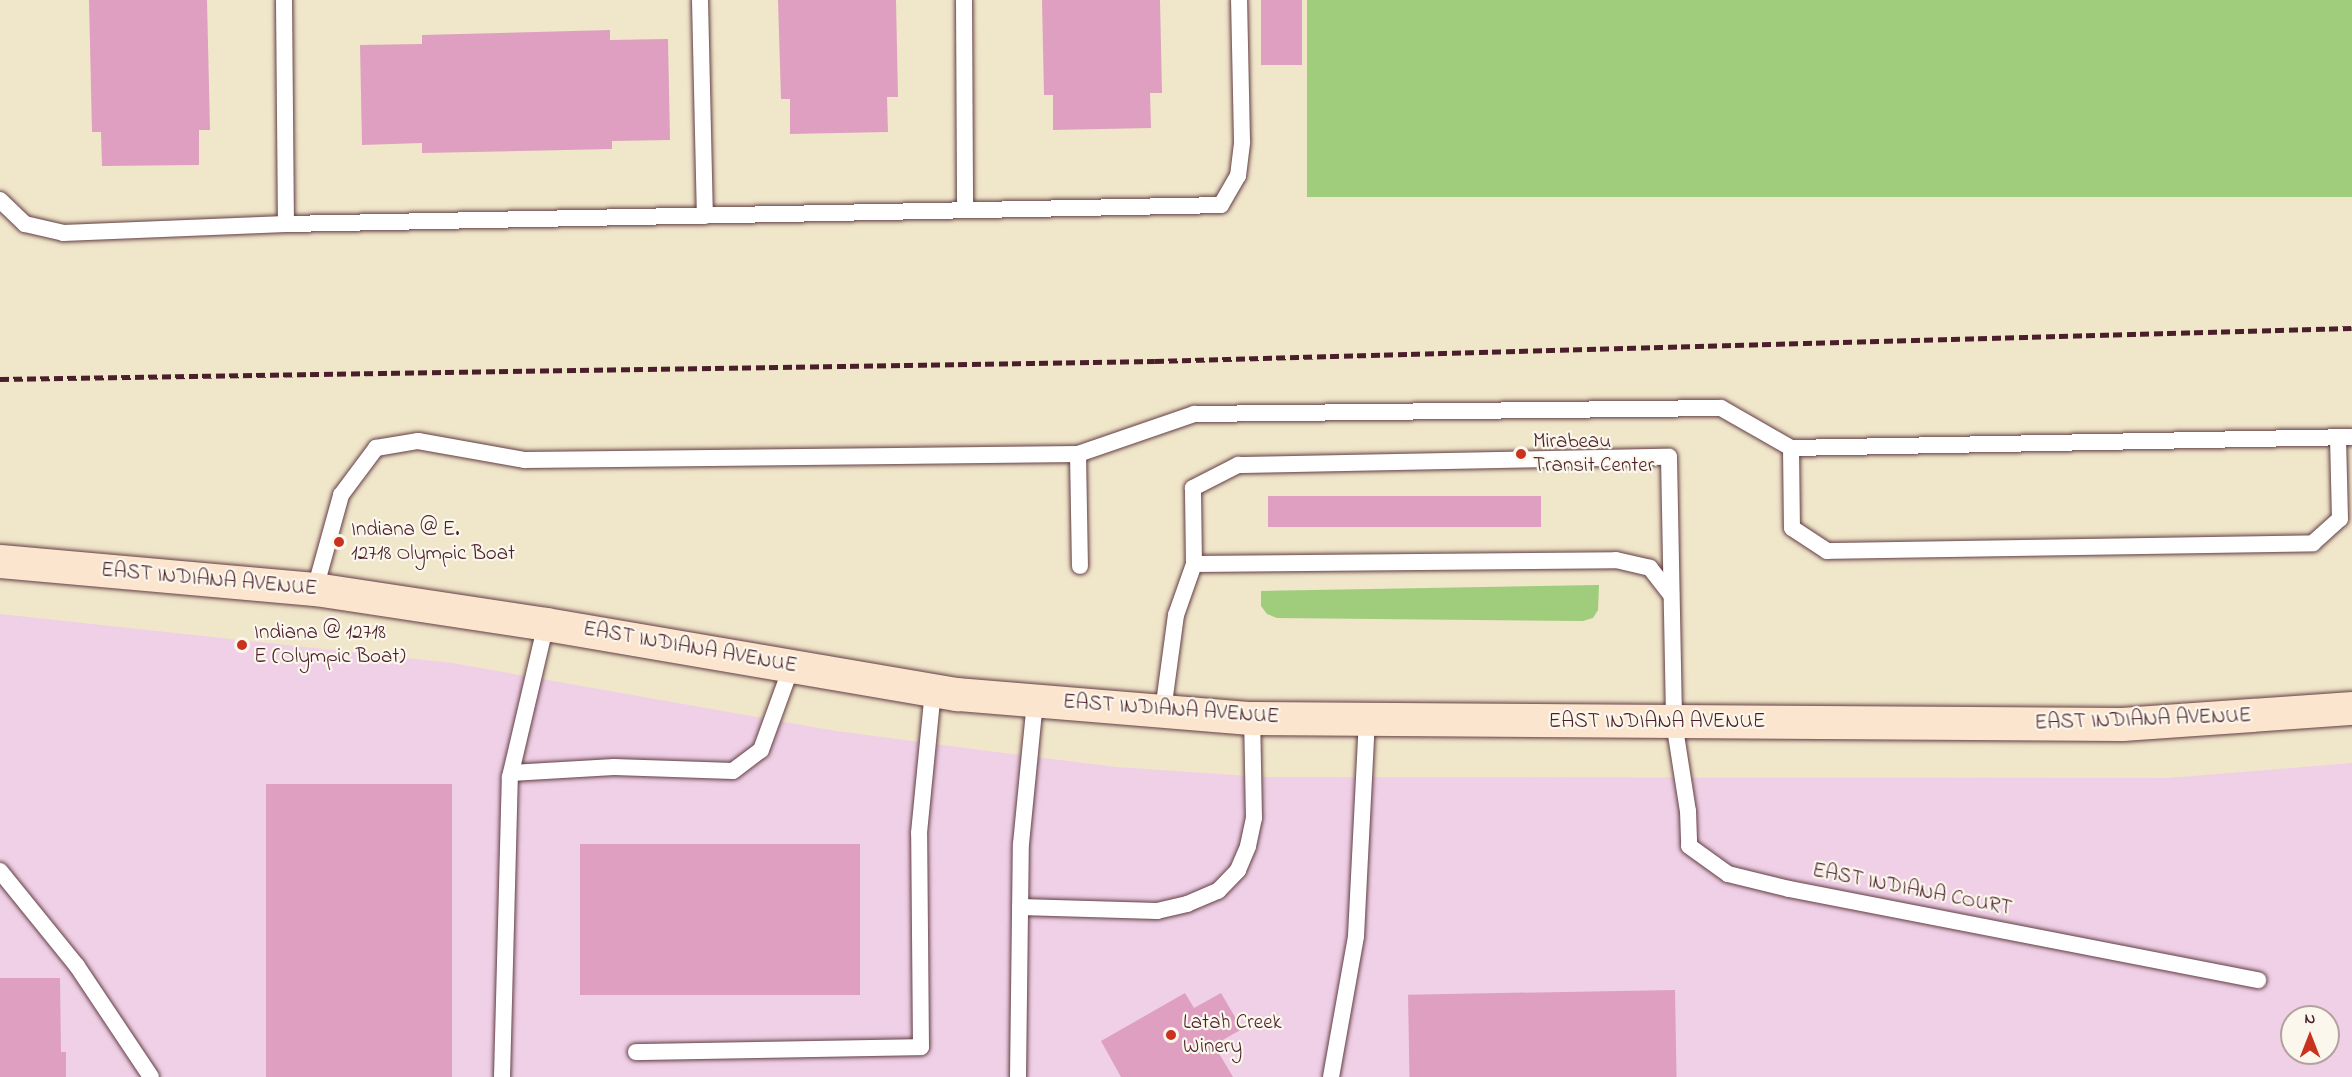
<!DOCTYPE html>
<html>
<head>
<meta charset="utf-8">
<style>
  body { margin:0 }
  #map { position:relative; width:2352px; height:1077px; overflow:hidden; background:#f0e6ca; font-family:"Indie Flower",sans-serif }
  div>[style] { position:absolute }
  .built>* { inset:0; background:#efd0e6 }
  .green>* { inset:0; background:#9fcd7b; transform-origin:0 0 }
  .building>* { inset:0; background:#de9fc1; transform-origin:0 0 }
  .roads { filter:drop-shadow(0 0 2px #633d43) drop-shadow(0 0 2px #633d43) }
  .service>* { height:16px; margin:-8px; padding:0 8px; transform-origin:8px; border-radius:8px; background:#fff }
  .secondary>* { height:33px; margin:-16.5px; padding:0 16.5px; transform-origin:16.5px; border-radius:16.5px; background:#fbe5cf }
  .rail>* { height:4.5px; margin-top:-2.25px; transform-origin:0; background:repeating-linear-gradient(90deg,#4a1f2b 0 9px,transparent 0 13.5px) }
  .dots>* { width:16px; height:16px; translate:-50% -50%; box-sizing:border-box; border:3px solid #fbf7ec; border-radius:50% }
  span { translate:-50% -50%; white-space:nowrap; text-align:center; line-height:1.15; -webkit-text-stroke:4.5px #fbf7ec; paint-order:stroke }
  .poi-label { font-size:21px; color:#4a1f2b }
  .left { translate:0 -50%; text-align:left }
  .street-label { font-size:21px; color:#4a1f2b }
  .north { position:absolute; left:2280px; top:1005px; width:60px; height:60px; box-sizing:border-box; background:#fbf7ec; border:2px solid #b4a19f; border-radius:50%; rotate:0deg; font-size:16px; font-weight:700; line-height:24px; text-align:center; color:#4a1f2b }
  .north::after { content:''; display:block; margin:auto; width:21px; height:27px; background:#c8321e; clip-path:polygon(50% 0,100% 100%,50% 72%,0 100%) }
</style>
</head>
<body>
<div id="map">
  <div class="built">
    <i style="clip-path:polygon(evenodd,0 614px,452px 663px,836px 731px,996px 752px,1116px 767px,1263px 777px,2168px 778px,2352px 763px,2352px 1077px,0 1077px,0 614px,2292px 1017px,2328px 1017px,2328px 1053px,2292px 1053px,2292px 1017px)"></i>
  </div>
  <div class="green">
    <i style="left:1307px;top:0;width:1045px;height:197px"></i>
    <i style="clip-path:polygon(1599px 585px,1598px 610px,1593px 618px,1583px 621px,1277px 618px,1267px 614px,1261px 606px,1261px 591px)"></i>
  </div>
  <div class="building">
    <i style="clip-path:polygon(89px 0,207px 0,210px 130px,199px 130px,199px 165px,102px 166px,101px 132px,92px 132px)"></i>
    <i style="clip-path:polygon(778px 0,896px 0,898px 97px,887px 97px,888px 132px,790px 134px,790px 99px,781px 99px)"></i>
    <i style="clip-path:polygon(1042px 0,1160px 0,1162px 93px,1150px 93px,1151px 128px,1053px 130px,1053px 95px,1044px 95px)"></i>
    <i style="left:1261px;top:0;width:41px;height:65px"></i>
    <i style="clip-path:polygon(610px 30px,610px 40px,668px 39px,670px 140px,612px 141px,612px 149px,422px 153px,422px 143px,362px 145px,360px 45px,422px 44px,422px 35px)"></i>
    <i style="left:1541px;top:496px;width:31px;height:273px;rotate:90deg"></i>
    <i style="left:266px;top:784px;width:186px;height:293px"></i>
    <i style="left:580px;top:844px;width:280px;height:151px"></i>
    <i style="clip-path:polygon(0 978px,60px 978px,61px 1052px,66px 1052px,66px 1077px,0 1077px)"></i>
    <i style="left:1675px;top:990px;width:87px;height:267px;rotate:89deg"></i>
    <i style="clip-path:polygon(1185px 993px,1194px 1008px,1221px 993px,1242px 1029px,1214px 1045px,1233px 1077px,1121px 1077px,1101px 1041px)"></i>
  </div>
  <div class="roads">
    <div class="service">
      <i style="left:284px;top:0;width:224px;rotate:89.5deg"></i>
      <i style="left:286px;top:224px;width:935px;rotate:-1.16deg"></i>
      <i style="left:1221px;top:205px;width:34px;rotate:-60deg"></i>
      <i style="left:1238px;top:176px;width:35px;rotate:-83deg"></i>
      <i style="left:1242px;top:141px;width:141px;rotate:-91.2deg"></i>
      <i style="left:700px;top:0;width:216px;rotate:88.7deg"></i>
      <i style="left:964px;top:0;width:210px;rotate:89.7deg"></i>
      <i style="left:0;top:200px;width:35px;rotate:44deg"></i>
      <i style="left:25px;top:224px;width:39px;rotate:13deg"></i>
      <i style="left:63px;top:233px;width:223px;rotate:-2.3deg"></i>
      <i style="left:1791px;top:448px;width:80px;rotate:89.3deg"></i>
      <i style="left:1792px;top:528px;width:42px;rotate:33.3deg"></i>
      <i style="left:1827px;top:551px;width:486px;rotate:-0.9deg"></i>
      <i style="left:2313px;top:543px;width:36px;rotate:-42deg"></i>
      <i style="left:2340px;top:519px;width:81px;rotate:-91.4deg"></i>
      <i style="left:1078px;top:454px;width:112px;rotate:89deg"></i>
      <i style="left:1194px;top:564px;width:422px;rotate:-0.5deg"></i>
      <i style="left:1616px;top:560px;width:35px;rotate:13deg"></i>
      <i style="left:1650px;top:568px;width:34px;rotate:52deg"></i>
      <i style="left:315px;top:589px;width:98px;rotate:-74.5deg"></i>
      <i style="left:341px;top:495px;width:59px;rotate:-53.3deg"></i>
      <i style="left:376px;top:448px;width:43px;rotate:-9.5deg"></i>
      <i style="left:418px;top:441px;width:109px;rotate:10.1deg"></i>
      <i style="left:525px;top:460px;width:553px;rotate:-0.62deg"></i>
      <i style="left:1078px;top:454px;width:123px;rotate:-19deg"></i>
      <i style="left:1194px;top:414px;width:527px;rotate:-0.65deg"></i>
      <i style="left:1721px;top:408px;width:81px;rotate:29.7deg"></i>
      <i style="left:1791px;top:448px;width:561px;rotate:-1.12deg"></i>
      <i style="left:1163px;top:711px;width:97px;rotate:-82.3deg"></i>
      <i style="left:1176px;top:615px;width:54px;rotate:-70.6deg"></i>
      <i style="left:1194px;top:564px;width:76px;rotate:-90.8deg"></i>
      <i style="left:1193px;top:488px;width:51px;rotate:-27.1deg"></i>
      <i style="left:1238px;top:465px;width:431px;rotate:-1.1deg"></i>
      <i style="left:1669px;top:457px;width:265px;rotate:88.9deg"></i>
      <i style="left:1674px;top:722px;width:90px;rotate:81.1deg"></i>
      <i style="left:1688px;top:811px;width:35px;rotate:88deg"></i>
      <i style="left:1689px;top:846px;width:48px;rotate:35.7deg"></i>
      <i style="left:1728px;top:874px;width:63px;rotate:13.8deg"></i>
      <i style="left:1789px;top:889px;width:478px;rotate:11deg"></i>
      <i style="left:511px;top:773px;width:103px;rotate:-3.3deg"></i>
      <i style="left:614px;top:767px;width:119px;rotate:1.9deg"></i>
      <i style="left:733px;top:771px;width:35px;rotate:-37deg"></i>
      <i style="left:761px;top:750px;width:90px;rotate:-70deg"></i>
      <i style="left:0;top:871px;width:122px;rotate:51deg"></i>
      <i style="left:77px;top:966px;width:133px;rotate:56.3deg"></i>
      <i style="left:1020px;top:907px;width:137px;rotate:1.7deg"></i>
      <i style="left:1157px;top:911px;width:31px;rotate:-13deg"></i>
      <i style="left:1187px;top:904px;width:34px;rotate:-23deg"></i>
      <i style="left:1218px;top:891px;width:29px;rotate:-46deg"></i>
      <i style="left:1238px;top:870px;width:26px;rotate:-67deg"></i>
      <i style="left:1248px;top:846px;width:29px;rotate:-78deg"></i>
      <i style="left:1254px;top:818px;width:100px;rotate:-91.1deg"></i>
      <i style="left:636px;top:1052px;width:285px;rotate:-1deg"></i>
      <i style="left:921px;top:1047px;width:214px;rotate:-90.5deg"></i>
      <i style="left:919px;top:833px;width:145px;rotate:-84.4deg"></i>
      <i style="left:502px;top:1077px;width:300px;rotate:-88.5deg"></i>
      <i style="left:510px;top:777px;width:157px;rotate:-76.8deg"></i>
      <i style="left:1018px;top:1077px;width:233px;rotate:-89.3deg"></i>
      <i style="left:1021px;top:844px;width:144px;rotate:-84.4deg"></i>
      <i style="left:1331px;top:1077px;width:143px;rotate:-79.9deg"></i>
      <i style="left:1356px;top:936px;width:217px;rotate:-87.1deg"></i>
    </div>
    <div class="secondary">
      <i style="left:0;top:561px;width:316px;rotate:5.1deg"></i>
      <i style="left:315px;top:589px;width:234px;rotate:8.6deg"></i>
      <i style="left:546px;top:624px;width:417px;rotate:9.7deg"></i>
      <i style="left:957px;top:694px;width:296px;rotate:4.7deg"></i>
      <i style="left:1252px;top:718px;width:870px;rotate:0.4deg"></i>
      <i style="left:2122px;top:724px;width:231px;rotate:-4deg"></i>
    </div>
  </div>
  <div class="rail">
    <i style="left:0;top:379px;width:1155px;rotate:-0.89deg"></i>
    <i style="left:1155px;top:361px;width:1197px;rotate:-1.58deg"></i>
  </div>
  <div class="dots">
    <i style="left:1521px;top:454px;background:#c8321e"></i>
    <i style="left:339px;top:542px;background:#c8321e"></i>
    <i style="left:242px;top:645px;background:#c8321e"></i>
    <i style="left:1171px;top:1035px;background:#c8321e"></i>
  </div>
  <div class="poi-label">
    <span class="left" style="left:1533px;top:454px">Mirabeau<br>Transit Center</span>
    <span class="left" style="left:351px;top:542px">Indiana @ E.<br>12718 Olympic Boat</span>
    <span class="left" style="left:254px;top:645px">Indiana @ 12718<br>E (Olympic Boat)</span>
    <span class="left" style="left:1183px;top:1035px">Latah Creek<br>Winery</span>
  </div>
  <div class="street-label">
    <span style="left:209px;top:580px;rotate:5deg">EAST INDIANA AVENUE</span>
    <span style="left:690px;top:648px;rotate:10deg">EAST INDIANA AVENUE</span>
    <span style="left:1171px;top:710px;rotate:4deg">EAST INDIANA AVENUE</span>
    <span style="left:2143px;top:720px;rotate:-2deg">EAST INDIANA AVENUE</span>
    <span style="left:1657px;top:722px">EAST INDIANA AVENUE</span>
    <span style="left:1912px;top:890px;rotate:11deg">EAST INDIANA COURT</span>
  </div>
  <div class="north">N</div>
</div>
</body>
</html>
